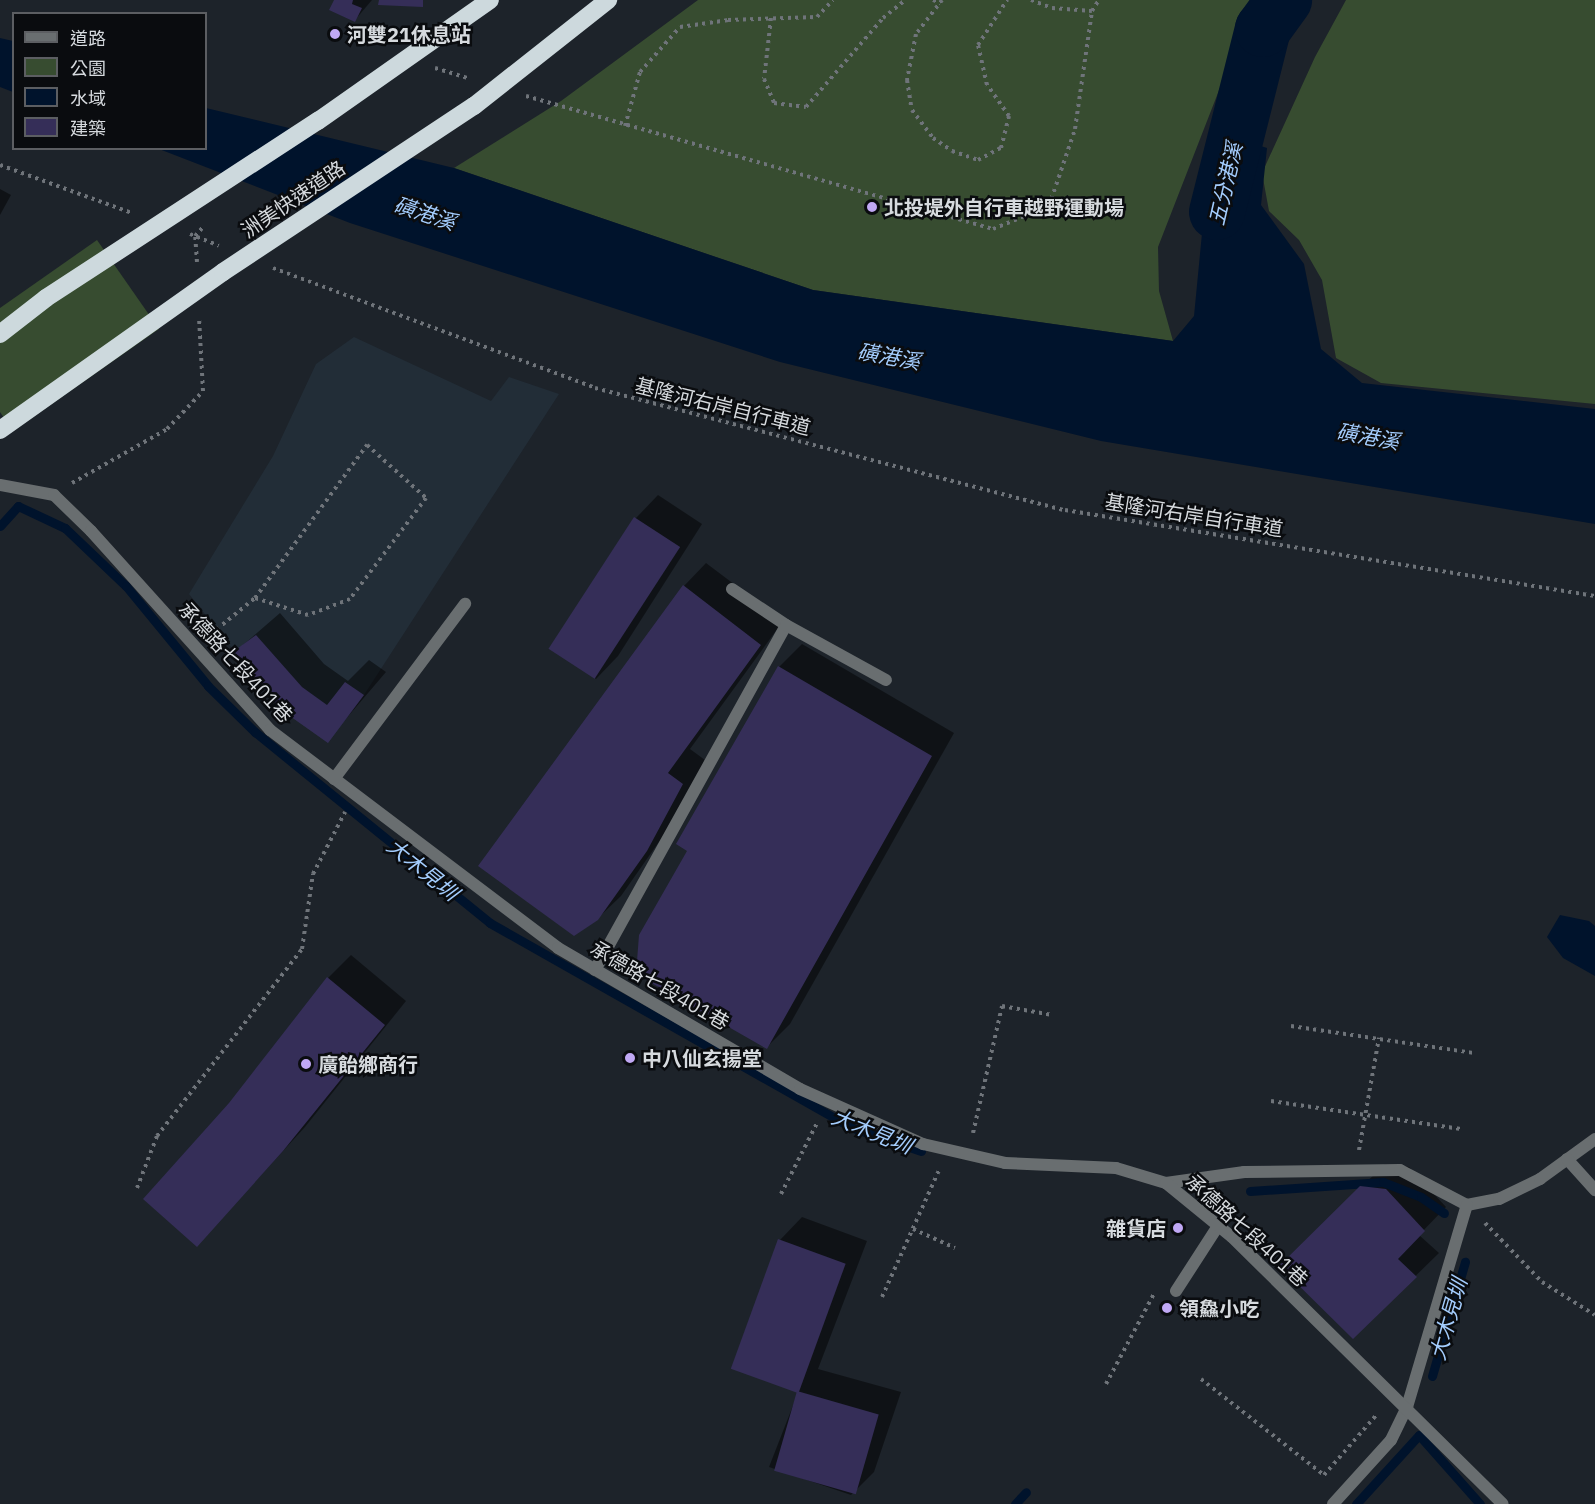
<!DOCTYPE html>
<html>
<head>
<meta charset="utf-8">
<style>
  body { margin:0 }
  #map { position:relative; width:1595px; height:1504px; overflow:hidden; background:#1d232a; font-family:"IBM Plex Sans","Noto Sans TC",sans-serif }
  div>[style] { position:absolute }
  .built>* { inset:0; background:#222d37 }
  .green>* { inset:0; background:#374c30 }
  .water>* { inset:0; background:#00132c }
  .shadow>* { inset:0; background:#0007 }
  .stream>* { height:9px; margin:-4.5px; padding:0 4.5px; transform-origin:4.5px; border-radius:4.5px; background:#00132c }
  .river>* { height:56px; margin:-28px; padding:0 28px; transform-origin:28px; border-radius:28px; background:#00132c }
  .building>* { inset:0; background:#352e58; transform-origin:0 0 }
  .path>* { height:4px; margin-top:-2px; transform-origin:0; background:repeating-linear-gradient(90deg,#6f747a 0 3px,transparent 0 7.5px) }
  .lane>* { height:12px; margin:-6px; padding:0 6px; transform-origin:6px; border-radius:6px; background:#696e70 }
  .street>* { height:12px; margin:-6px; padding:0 6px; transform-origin:6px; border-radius:6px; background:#696e70 }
  .highway-bridge>* { height:18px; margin:-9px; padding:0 9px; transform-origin:9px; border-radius:9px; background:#cdd9dd }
  .dots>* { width:16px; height:16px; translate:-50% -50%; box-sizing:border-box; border:3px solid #0a0c0f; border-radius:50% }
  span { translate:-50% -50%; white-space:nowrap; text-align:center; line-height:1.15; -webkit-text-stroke:5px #0a0c0f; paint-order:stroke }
  .poi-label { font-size:20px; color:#d6dade; font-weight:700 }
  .left { translate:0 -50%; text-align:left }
  .right { translate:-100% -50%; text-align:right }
  .street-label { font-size:20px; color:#d6dade }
  .water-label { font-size:21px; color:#a3ccfd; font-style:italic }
  .legend { position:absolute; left:12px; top:12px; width:195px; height:138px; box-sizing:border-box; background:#0a0c0f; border:2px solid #5c5e62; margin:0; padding:8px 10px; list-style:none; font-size:18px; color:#d6dade }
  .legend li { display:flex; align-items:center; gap:12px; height:30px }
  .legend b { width:30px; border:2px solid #5c5e62 }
</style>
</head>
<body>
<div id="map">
  <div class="built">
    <i style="clip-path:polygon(354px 337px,491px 401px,509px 377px,559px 394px,364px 695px,328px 743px,280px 709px,189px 594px,273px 456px,316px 364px)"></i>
  </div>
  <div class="green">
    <i style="clip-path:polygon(698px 0,1266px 0,1230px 62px,1158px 247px,1159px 291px,1173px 341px,813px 290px,454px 168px,561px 101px)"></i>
    <i style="clip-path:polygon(1346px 0,1595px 0,1595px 404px,1381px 383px,1336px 358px,1322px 280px,1299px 240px,1269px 211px,1262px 173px,1315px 57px)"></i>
    <i style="clip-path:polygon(97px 240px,159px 329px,13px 431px,0 412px,0 308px)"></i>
  </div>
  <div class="water">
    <i style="clip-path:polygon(0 38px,13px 41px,13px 92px,0 87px)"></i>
    <i style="clip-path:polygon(206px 108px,454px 168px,813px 290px,1173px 341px,1194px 316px,1212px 130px,1267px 148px,1261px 205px,1304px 264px,1321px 349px,1362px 383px,1595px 409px,1595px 524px,1101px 441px,780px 362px,350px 223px,159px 149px,206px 148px)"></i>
    <i style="clip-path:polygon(1560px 915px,1589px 921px,1595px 926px,1595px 976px,1563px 958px,1547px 937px)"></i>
  </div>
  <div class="shadow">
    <i style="clip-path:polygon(335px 0,372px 0,355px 20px)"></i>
    <i style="clip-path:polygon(0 189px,11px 195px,0 215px)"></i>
    <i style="clip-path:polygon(658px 495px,702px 524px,618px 656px,596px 679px,552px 649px,636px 518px)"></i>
    <i style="clip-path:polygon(706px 563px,783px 621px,690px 749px,705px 760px,670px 826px,621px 896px,597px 919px,684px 586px)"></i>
    <i style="clip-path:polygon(280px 613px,324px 664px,348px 681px,369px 660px,386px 672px,327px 741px,236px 651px)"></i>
    <i style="clip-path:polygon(802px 644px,954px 733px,790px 1024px,767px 1047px,779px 667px)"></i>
    <i style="clip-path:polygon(351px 955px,406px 1001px,305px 1127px,197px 1245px,230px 1104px,328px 978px)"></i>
    <i style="clip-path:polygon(1385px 1164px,1409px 1167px,1446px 1207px,1419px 1235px,1439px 1253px,1353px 1337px,1281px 1266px)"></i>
    <i style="clip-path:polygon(802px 1217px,867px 1241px,818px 1369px,901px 1392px,874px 1472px,851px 1495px,769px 1467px,799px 1390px,733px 1368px,780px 1240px)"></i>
  </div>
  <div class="stream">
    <i style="left:0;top:526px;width:27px;rotate:-48deg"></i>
    <i style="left:18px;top:506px;width:52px;rotate:25.1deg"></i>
    <i style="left:65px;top:528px;width:84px;rotate:43.6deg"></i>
    <i style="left:126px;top:586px;width:129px;rotate:50.6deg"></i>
    <i style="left:208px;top:686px;width:66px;rotate:44.4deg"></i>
    <i style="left:255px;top:732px;width:303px;rotate:39.1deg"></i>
    <i style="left:490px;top:923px;width:414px;rotate:29.5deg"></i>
    <i style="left:850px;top:1127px;width:75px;rotate:18.7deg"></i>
    <i style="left:1250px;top:1191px;width:133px;rotate:-3.9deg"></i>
    <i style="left:1383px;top:1182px;width:41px;rotate:21.5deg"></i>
    <i style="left:1421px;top:1197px;width:28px;rotate:35deg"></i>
    <i style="left:1432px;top:1376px;width:119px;rotate:-73.9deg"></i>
    <i style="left:1015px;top:1504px;width:16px;rotate:-47deg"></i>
    <i style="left:1356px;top:1504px;width:93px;rotate:-47.6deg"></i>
    <i style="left:1419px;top:1435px;width:92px;rotate:48.5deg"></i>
  </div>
  <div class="river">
    <i style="left:1217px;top:212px;width:189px;rotate:-75.9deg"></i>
    <i style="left:1263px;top:29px;width:36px;rotate:-54deg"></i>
  </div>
  <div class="building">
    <i style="clip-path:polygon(334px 0,353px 0,352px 4px,362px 8px,355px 22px,329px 10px)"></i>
    <i style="clip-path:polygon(379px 0,423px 0,423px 7px,378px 5px)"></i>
    <i style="left:634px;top:517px;width:55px;height:157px;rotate:33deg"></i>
    <i style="clip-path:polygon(683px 585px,761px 645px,668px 773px,683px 784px,647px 851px,598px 920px,574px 936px,478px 866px)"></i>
    <i style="clip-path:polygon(256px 635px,302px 687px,327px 705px,345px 682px,364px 695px,328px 743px,280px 709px,234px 651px)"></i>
    <i style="clip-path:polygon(778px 666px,932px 756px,767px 1049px,636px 974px,639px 935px,687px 851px,676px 844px)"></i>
    <i style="clip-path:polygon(327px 977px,385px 1025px,283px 1151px,197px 1247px,143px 1199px,229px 1103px)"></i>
    <i style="clip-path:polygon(1360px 1186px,1386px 1189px,1425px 1231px,1398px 1259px,1417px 1277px,1353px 1339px,1279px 1266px)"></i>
    <i style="left:778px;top:1239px;width:72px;height:138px;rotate:20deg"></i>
    <i style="left:797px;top:1391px;width:85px;height:83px;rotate:16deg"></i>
  </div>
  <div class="path">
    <i style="left:933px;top:0;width:8px;rotate:23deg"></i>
    <i style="left:942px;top:0;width:43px;rotate:127.4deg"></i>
    <i style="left:916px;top:34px;width:47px;rotate:101.1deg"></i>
    <i style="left:907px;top:80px;width:30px;rotate:81deg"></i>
    <i style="left:912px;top:110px;width:35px;rotate:53deg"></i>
    <i style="left:933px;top:138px;width:23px;rotate:34deg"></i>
    <i style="left:952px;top:151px;width:28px;rotate:19deg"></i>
    <i style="left:978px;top:160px;width:26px;rotate:-28deg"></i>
    <i style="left:1001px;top:148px;width:33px;rotate:-76deg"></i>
    <i style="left:1009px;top:116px;width:38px;rotate:-125deg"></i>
    <i style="left:987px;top:85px;width:41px;rotate:-102.7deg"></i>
    <i style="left:978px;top:45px;width:54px;rotate:-57.2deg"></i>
    <i style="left:1031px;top:0;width:22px;rotate:21deg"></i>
    <i style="left:1052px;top:8px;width:40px;rotate:4.3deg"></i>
    <i style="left:771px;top:18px;width:61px;rotate:96.5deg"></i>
    <i style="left:764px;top:79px;width:26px;rotate:67deg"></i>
    <i style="left:774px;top:103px;width:32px;rotate:7deg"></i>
    <i style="left:806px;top:107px;width:118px;rotate:-49.1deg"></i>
    <i style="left:883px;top:18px;width:28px;rotate:-39deg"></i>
    <i style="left:435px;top:68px;width:37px;rotate:17deg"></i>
    <i style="left:526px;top:96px;width:486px;rotate:15.9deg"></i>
    <i style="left:993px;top:229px;width:61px;rotate:-22.3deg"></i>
    <i style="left:1049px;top:206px;width:81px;rotate:-71.3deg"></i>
    <i style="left:1075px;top:129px;width:119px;rotate:-81.8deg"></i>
    <i style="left:1092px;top:11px;width:13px;rotate:-58deg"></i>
    <i style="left:625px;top:126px;width:56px;rotate:-74.5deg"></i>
    <i style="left:640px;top:72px;width:60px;rotate:-48.4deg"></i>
    <i style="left:680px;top:27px;width:49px;rotate:-8.3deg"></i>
    <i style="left:728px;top:20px;width:89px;rotate:-1.9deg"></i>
    <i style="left:817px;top:17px;width:23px;rotate:-47deg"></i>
    <i style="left:0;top:165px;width:140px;rotate:20deg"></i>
    <i style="left:190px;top:234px;width:31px;rotate:22deg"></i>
    <i style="left:197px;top:262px;width:26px;rotate:-94deg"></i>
    <i style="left:195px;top:236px;width:12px;rotate:-48deg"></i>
    <i style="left:273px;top:268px;width:344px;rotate:20.4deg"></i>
    <i style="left:595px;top:388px;width:486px;rotate:14.6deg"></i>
    <i style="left:1065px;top:510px;width:537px;rotate:9.22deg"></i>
    <i style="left:72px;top:483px;width:109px;rotate:-29.6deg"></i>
    <i style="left:167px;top:429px;width:52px;rotate:-46.5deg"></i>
    <i style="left:203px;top:391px;width:74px;rotate:-93.1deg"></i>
    <i style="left:211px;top:634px;width:57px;rotate:-39.3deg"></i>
    <i style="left:255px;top:598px;width:190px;rotate:-53.8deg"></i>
    <i style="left:367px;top:445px;width:79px;rotate:41.9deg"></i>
    <i style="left:426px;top:498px;width:126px;rotate:127deg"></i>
    <i style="left:350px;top:599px;width:45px;rotate:159.1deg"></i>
    <i style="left:308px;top:615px;width:56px;rotate:-162.2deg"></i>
    <i style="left:1291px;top:1026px;width:184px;rotate:8.4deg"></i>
    <i style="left:1271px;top:1101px;width:192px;rotate:8.4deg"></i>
    <i style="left:973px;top:1133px;width:130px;rotate:-77.1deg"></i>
    <i style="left:1002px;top:1006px;width:51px;rotate:10.2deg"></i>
    <i style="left:1359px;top:1150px;width:114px;rotate:-79.9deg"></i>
    <i style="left:137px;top:1188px;width:56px;rotate:-69deg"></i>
    <i style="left:157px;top:1136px;width:237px;rotate:-52.2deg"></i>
    <i style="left:302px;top:949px;width:76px;rotate:-81.7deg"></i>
    <i style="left:313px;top:874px;width:70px;rotate:-62.7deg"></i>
    <i style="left:781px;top:1194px;width:82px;rotate:-63.1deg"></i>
    <i style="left:1485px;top:1223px;width:82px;rotate:46deg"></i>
    <i style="left:1542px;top:1282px;width:62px;rotate:31.9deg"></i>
    <i style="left:913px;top:1229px;width:46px;rotate:24.3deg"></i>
    <i style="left:882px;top:1297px;width:139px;rotate:-65.8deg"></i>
    <i style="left:1201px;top:1379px;width:156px;rotate:38deg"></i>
    <i style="left:1324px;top:1475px;width:82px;rotate:-48.9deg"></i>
    <i style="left:1106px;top:1384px;width:104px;rotate:-62deg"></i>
  </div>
  <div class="lane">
    <i style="left:0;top:485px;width:55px;rotate:10.5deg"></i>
    <i style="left:54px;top:495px;width:52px;rotate:44.2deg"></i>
    <i style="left:91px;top:531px;width:268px;rotate:48deg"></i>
    <i style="left:270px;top:730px;width:361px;rotate:37.1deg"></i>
    <i style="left:558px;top:948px;width:280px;rotate:30.2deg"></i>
    <i style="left:800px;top:1089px;width:135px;rotate:24.1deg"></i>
    <i style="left:923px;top:1144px;width:84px;rotate:13deg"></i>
    <i style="left:1005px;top:1163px;width:111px;rotate:2.6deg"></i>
    <i style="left:1116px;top:1168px;width:52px;rotate:16.7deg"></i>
    <i style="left:1166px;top:1183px;width:79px;rotate:-8deg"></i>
    <i style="left:1244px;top:1172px;width:156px;rotate:-0.7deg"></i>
    <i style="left:1400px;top:1170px;width:76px;rotate:27.6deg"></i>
    <i style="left:1467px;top:1205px;width:33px;rotate:-11deg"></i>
    <i style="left:1499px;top:1199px;width:46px;rotate:-26deg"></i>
    <i style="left:1540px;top:1179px;width:68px;rotate:-36deg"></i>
    <i style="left:732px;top:589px;width:65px;rotate:33.7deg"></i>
    <i style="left:334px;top:779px;width:219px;rotate:-53.2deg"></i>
    <i style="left:595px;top:970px;width:394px;rotate:-61deg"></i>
    <i style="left:786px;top:625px;width:114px;rotate:28.8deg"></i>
    <i style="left:1567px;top:1159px;width:42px;rotate:47.9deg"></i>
    <i style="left:1176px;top:1291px;width:77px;rotate:-57.1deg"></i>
    <i style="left:1333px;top:1504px;width:86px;rotate:-47.8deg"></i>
    <i style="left:1391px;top:1440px;width:37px;rotate:-64deg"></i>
    <i style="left:1407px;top:1407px;width:211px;rotate:-73.5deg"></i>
  </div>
  <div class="street">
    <i style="left:1166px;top:1183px;width:85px;rotate:39.3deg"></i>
    <i style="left:1232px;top:1237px;width:380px;rotate:44.6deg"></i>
  </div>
  <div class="highway-bridge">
    <i style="left:0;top:334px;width:58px;rotate:-38deg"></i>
    <i style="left:46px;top:298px;width:325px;rotate:-33.1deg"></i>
    <i style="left:318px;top:121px;width:210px;rotate:-35.1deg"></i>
    <i style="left:0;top:430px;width:273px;rotate:-35.3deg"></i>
    <i style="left:223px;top:272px;width:301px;rotate:-33.5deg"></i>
    <i style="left:474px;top:106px;width:171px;rotate:-38.3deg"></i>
  </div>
  <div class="dots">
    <i style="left:335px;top:34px;background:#c0a8f4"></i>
    <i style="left:872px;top:207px;background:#c0a8f4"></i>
    <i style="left:630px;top:1058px;background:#c0a8f4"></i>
    <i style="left:306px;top:1064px;background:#c0a8f4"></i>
    <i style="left:1178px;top:1228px;background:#c0a8f4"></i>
    <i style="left:1167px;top:1308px;background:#c0a8f4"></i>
  </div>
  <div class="poi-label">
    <span class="left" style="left:347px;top:34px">河雙21休息站</span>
    <span class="left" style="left:884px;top:207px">北投堤外自行車越野運動場</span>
    <span class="left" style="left:642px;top:1058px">中八仙玄揚堂</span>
    <span class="left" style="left:318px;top:1064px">廣飴鄉商行</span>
    <span class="right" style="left:1166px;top:1228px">雜貨店</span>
    <span class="left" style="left:1179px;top:1308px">領鱻小吃</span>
  </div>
  <div class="street-label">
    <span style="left:293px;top:199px;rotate:-34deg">洲美快速道路</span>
    <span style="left:723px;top:406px;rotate:14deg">基隆河右岸自行車道</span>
    <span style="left:1194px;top:515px;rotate:9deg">基隆河右岸自行車道</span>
    <span style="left:236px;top:662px;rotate:47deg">承德路七段401巷</span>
    <span style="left:660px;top:985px;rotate:30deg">承德路七段401巷</span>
    <span style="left:1247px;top:1230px;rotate:42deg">承德路七段401巷</span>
  </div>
  <div class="water-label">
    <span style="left:1225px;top:184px;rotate:-77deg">五分港溪</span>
    <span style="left:425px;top:213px;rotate:18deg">磺港溪</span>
    <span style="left:889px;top:356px;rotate:10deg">磺港溪</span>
    <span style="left:1368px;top:436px;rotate:10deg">磺港溪</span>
    <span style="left:423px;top:869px;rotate:39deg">大木見圳</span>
    <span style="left:872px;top:1131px;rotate:22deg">大木見圳</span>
    <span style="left:1448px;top:1319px;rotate:-74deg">大木見圳</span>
  </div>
  <ul class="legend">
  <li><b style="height:8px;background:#696e70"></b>道路</li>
  <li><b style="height:16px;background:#374c30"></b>公園</li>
  <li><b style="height:16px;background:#00132c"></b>水域</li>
  <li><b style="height:16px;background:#352e58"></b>建築</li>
  </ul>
</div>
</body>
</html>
